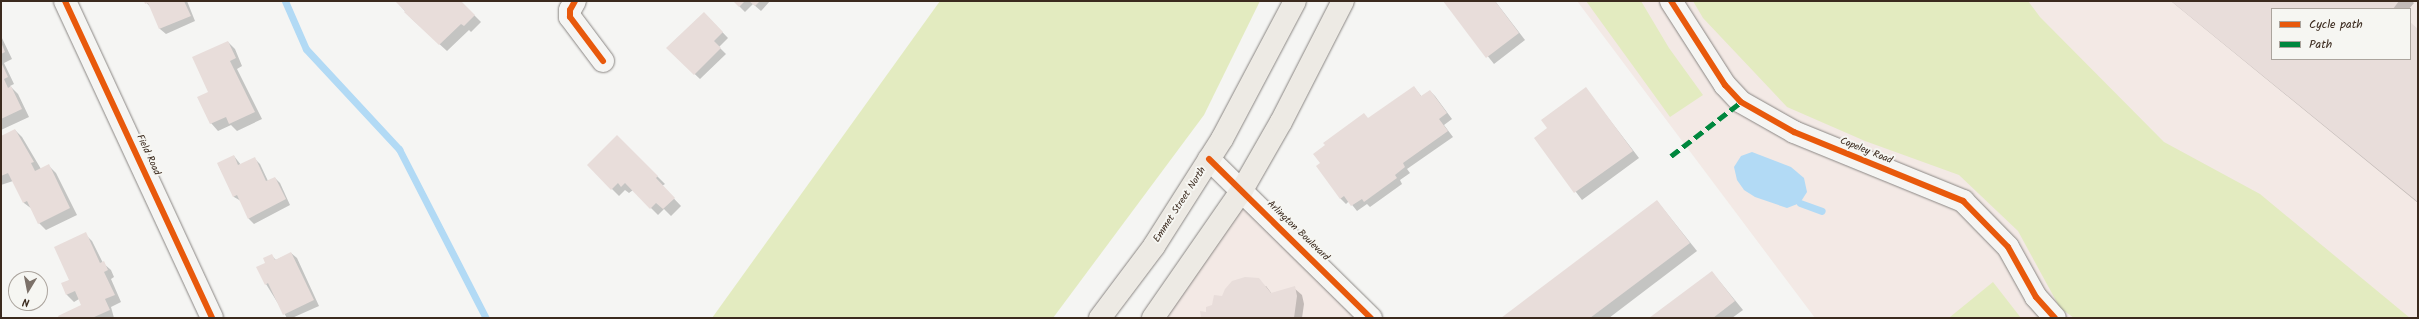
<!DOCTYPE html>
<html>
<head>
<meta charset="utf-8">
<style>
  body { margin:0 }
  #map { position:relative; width:2419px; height:319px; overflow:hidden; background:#f5f5f3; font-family:Kalam,sans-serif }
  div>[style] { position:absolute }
  .built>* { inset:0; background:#f3e9e5 }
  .green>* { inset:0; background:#e3ebc0 }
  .water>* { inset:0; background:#b2daf5 }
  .shadow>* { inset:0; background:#0003 }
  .stream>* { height:7px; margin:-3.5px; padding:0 3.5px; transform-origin:3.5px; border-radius:3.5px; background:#b2daf5 }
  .building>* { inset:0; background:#e8ddda }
  .roads { filter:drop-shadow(0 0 1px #8a8683) drop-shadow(0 0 1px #8a8683) }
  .minor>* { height:22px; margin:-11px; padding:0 11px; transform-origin:11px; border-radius:11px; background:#f5f5f3 }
  .tertiary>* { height:22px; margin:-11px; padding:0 11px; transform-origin:11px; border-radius:11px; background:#f5f5f3 }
  .primary>* { height:22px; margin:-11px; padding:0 11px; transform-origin:11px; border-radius:11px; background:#edeae4 }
  .quiet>* { height:5px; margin-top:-2.5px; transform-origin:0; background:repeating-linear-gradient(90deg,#00873e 0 10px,transparent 0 15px) }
  .cycleway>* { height:6px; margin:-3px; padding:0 3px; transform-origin:3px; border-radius:3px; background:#e8590c }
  span { translate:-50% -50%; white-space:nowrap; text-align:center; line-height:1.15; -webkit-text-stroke:4px #f6f6f2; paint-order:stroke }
  .street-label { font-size:10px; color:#3b2a1e }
  .frame { position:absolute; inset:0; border:2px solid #3b2a1e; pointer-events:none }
  .legend { position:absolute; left:2271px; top:8px; width:140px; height:52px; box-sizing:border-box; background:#f6f6f2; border:1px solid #aba49d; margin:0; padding:5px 7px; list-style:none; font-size:12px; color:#3b2a1e }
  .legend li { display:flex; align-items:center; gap:8px; height:20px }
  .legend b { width:20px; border:1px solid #aba49d }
  .north { position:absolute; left:8px; top:271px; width:40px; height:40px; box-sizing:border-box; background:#f6f6f2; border:1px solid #aba49d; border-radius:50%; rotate:190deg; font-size:11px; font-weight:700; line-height:16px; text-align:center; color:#3b2a1e }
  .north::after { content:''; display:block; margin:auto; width:14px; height:18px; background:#7c7169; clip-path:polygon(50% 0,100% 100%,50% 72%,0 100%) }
</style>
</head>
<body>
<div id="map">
  <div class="built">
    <i style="clip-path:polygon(evenodd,1577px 1px,2418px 1px,2418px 318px,1815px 318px,1577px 1px,2272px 9px,2410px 9px,2410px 59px,2272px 59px,2272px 9px)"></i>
    <i style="clip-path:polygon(1242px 190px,1371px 318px,1151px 318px)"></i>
  </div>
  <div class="green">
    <i style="clip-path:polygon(940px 1px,1260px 1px,1204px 115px,1053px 318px,712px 318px)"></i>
    <i style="clip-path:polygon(1586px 1px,1641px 1px,1669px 48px,1703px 95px,1670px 117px)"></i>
    <i style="clip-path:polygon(1693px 1px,2028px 1px,2040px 17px,2164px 142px,2260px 194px,2410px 318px,2074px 318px,2060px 308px,2018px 231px,1959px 175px,1865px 141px,1787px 107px,1703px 18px)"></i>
    <i style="clip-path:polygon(1993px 282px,2021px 318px,1952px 318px,1950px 317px)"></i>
  </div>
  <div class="water">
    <i style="clip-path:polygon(1752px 152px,1791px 167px,1804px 178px,1807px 192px,1800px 203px,1787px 208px,1755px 197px,1744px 190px,1737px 180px,1734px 167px,1741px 156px)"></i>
  </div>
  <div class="shadow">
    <i style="clip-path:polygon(145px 1px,187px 1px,195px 21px,166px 34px,160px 29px,152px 9px)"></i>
    <i style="clip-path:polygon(396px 1px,462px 1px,461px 2px,481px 22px,471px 32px,469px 30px,447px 51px,412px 19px)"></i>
    <i style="clip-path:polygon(734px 1px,770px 1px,761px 11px,753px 4px,745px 12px)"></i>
    <i style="clip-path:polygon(1444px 1px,1495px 1px,1525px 40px,1494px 64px)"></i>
    <i style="clip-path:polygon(2171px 1px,2412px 1px,2414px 3px,2409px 9px,2272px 9px,2272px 59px,2410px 59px,2410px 23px,2418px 30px,2418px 203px)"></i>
    <i style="clip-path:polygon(704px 13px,728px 38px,719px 47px,726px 54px,700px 79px,667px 48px)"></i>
    <i style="clip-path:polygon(1px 36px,12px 59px,4px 63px,14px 84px,10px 86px,18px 94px,29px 117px,1px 130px)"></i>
    <i style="clip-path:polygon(228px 42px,235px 49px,242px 66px,237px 69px,262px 119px,237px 131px,231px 125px,218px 131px,211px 123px)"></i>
    <i style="clip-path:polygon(1414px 87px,1422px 97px,1430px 91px,1435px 96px,1452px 119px,1444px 125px,1453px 137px,1407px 169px,1410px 173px,1400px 180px,1402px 184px,1370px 207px,1367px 204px,1357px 211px,1349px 201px,1346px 204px,1340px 198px,1369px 119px)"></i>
    <i style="clip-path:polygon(1586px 89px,1639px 158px,1582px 200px,1535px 138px,1548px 129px)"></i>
    <i style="clip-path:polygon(15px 130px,22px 137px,41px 169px,49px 166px,56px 173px,77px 215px,46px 230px,39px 223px,32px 209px,24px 203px,13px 181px,1px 185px,1px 137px)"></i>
    <i style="clip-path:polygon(617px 136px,665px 184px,662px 186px,681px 206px,671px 216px,664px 209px,658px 215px,633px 190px,629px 193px,625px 190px,619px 196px,588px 165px)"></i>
    <i style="clip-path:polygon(234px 156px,241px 165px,255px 159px,260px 164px,268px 181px,275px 178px,280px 183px,290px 205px,254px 224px,249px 219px,241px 201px,234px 197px,218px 164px)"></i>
    <i style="clip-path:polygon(1657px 201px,1697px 251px,1609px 318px,1503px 318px)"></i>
    <i style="clip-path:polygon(85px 234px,92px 241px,103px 263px,111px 270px,114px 277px,111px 279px,121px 302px,111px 307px,114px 318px,60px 318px,82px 306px,79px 299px,74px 302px,67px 295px,62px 284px,70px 280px)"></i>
    <i style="clip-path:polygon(291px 253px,297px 258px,319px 306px,292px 318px,287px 318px,266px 284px,266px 263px,271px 255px,276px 260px)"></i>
    <i style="clip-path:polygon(1712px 272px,1743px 310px,1732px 318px,1651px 318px)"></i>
    <i style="clip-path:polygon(1266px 286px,1272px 294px,1294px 288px,1302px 295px,1304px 304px,1302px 318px,1202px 318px,1223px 297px)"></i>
  </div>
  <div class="stream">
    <i style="left:285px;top:1px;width:52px;rotate:66.4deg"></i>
    <i style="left:306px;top:49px;width:137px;rotate:47.1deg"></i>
    <i style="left:399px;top:149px;width:190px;rotate:62.8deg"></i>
    <i style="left:1800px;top:203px;width:23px;rotate:20deg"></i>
  </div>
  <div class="building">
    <i style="clip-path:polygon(144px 1px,184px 1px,191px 16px,159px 29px,148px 3px,145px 4px)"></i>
    <i style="clip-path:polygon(395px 1px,461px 1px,475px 15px,464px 26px,461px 24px,439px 45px,404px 12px,405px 11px)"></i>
    <i style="clip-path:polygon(733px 1px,745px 1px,739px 7px)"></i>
    <i style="clip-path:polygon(749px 1px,760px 1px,755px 6px)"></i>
    <i style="clip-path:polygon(1443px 1px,1495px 1px,1519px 33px,1486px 58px)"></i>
    <i style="clip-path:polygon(2171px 1px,2399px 1px,2393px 9px,2272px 9px,2272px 59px,2410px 59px,2410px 22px,2418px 29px,2418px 202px)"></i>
    <i style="clip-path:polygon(704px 12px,723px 32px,714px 41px,721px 48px,694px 75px,666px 48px)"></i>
    <i style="clip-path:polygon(228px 41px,236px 58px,230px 61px,255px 112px,229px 124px,226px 117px,210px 124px,197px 97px,208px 92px,192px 57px)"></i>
    <i style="clip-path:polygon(1px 42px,5px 52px,1px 54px)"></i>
    <i style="clip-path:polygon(1px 62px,8px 77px,4px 79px,8px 88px,11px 86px,22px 109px,1px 119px)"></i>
    <i style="clip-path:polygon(1414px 86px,1421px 96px,1430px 90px,1447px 113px,1439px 119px,1448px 131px,1403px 163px,1405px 167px,1395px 175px,1397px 178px,1364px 202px,1362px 199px,1351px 206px,1344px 196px,1340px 199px,1316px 166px,1320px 163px,1313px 154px,1325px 145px,1323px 143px,1364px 113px,1368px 118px)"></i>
    <i style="clip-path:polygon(1586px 87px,1633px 151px,1574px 193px,1534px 138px,1547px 128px,1541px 120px)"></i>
    <i style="clip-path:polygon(15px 129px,34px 162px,31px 163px,35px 171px,49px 164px,70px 208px,38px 224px,27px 201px,23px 203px,8px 173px,1px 176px,1px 136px)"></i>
    <i style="clip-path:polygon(617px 135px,658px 176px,656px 178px,675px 198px,663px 209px,656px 203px,650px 209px,625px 183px,621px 187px,618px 183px,611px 190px,587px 165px)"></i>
    <i style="clip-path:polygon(234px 155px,238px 165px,255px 157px,266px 181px,275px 177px,286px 199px,248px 219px,237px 195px,233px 197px,217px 163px)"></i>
    <i style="clip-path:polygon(1657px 200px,1690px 243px,1590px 318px,1501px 318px)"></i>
    <i style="clip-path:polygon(86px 232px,100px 263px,104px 261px,108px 270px,104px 272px,115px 295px,105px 299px,110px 310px,92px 318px,59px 318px,58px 316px,81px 305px,75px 291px,66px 295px,61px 283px,69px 280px,54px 247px)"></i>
    <i style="clip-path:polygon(291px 252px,314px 300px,283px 315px,268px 283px,265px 285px,256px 267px,265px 263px,263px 258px,272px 254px,275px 260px)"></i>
    <i style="clip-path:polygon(1712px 271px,1735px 301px,1713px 318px,1649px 318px)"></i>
    <i style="clip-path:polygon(1245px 277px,1259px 278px,1271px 293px,1295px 286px,1297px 296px,1294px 318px,1201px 318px,1200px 311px,1206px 312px,1206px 307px,1212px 305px,1214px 295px,1222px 296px,1225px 289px,1232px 281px)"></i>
  </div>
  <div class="roads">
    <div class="minor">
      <i style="left:65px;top:1px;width:349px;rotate:65.1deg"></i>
      <i style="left:575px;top:1px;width:10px;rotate:119deg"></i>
      <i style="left:570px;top:10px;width:7px;rotate:90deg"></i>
      <i style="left:570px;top:17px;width:55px;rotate:53.1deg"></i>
    </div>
    <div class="tertiary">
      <i style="left:1671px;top:1px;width:100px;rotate:57.3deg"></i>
      <i style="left:1725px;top:85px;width:23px;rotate:47deg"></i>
      <i style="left:1741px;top:102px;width:61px;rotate:29.5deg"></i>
      <i style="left:1794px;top:132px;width:183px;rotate:22.2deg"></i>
      <i style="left:1963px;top:201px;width:64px;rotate:45.6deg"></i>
      <i style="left:2008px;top:247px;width:57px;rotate:60.8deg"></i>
      <i style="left:2036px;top:297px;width:28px;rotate:48deg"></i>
      <i style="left:1209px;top:159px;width:227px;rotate:44.5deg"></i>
    </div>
    <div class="primary">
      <i style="left:1100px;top:318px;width:90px;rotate:-53.1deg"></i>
      <i style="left:1154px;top:246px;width:127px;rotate:-57.6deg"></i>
      <i style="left:1222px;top:139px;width:156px;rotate:-62.1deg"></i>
      <i style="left:1153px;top:318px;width:156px;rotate:-55.2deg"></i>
      <i style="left:1242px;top:190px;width:78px;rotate:-60.2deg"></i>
      <i style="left:1281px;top:122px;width:136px;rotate:-62.9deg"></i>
    </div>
  </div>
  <div class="quiet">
    <i style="left:1671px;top:156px;width:88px;rotate:-37.6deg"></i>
  </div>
  <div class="cycleway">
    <i style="left:65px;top:1px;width:349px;rotate:65.1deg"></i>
    <i style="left:575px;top:1px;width:10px;rotate:119deg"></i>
    <i style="left:570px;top:10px;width:7px;rotate:90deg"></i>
    <i style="left:570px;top:17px;width:55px;rotate:53.1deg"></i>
    <i style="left:1671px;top:1px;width:100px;rotate:57.3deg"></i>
    <i style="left:1725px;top:85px;width:23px;rotate:47deg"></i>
    <i style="left:1741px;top:102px;width:61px;rotate:29.5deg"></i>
    <i style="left:1794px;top:132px;width:183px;rotate:22.2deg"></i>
    <i style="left:1963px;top:201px;width:64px;rotate:45.6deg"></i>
    <i style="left:2008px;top:247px;width:57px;rotate:60.8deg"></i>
    <i style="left:2036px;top:297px;width:28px;rotate:48deg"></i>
    <i style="left:1209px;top:159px;width:227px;rotate:44.5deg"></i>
  </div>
  <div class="street-label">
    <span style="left:1866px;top:151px;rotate:22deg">Copeley Road</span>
    <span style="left:148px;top:155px;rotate:65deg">Field Road</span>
    <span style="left:1180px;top:205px;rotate:-57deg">Emmet Street North</span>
    <span style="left:1298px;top:231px;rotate:44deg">Arlington Boulevard</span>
  </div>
  <div class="frame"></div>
  <ul class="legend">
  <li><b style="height:5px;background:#e8590c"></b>Cycle path</li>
  <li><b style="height:5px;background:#00873e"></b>Path</li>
  </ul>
  <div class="north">N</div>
</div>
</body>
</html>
